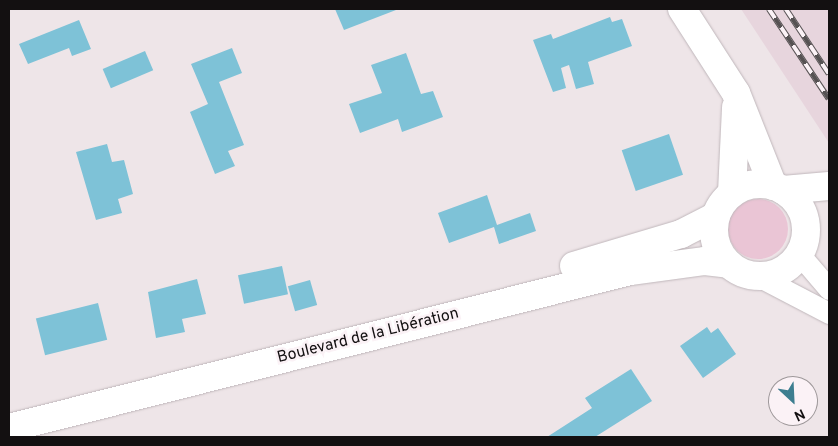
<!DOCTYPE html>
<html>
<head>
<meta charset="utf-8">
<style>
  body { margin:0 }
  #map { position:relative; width:838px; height:446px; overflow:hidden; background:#eee5e8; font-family:Overpass,sans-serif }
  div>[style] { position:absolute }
  .built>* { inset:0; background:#e7d5dd }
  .green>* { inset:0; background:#eac5d5 }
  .round { border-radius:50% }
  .building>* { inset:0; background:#7ec2d7; transform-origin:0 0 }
  .roads { filter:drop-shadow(0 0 1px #c0b7bb) drop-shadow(0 0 1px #c0b7bb) }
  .street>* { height:21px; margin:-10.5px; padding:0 10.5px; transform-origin:10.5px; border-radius:10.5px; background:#fff }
  .secondary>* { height:28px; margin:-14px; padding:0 14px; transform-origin:14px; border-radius:14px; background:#fff }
  .secondary>.ring { margin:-14px; padding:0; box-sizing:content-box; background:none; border:28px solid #fff; border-radius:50% }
  .rail>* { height:5.5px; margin-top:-2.75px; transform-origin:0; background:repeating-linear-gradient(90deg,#fbf2f6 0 11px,#565253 0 22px); box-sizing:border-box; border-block:1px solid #565253 }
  span { translate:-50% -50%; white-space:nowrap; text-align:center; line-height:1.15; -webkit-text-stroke:5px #fbf2f6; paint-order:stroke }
  .street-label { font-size:16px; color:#131011 }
  .frame { position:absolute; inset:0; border:10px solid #131011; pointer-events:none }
  .north { position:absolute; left:768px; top:376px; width:50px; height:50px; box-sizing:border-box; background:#fbf2f6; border:1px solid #9e989a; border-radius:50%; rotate:155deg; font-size:14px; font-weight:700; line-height:20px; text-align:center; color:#131011 }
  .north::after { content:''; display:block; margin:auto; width:18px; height:22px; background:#3d7e90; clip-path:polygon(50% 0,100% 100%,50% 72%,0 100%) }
</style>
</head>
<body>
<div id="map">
  <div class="built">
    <i style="clip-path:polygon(741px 9px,829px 9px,829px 143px)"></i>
  </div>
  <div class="green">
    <i class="round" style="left:728px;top:199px;width:60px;height:60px"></i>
  </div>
  <div class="building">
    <i style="clip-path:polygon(335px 9px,395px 9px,396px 10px,344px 30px)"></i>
    <i style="clip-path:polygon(610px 17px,612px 22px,622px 19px,632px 46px,588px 62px,594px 84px,576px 89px,569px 65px,561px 68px,566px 88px,553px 92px,533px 40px,551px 34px,553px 39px)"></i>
    <i style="clip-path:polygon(79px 20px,91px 49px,72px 56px,69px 48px,28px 64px,19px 44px)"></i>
    <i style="clip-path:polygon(232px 48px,242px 73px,219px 82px,244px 145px,228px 151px,235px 166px,215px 174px,190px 112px,208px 104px,191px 64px)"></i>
    <i style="left:145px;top:51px;width:21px;height:46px;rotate:67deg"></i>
    <i style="clip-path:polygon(406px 53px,421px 94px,433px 91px,443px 117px,402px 132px,398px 119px,360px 133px,349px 104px,382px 93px,371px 65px)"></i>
    <i style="left:669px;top:134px;width:43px;height:50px;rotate:71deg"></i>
    <i style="clip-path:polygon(107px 144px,112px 162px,124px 160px,133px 194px,118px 199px,122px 213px,96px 220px,76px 152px)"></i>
    <i style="clip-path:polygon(487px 195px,497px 225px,530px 213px,536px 231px,499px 244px,494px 227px,449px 243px,438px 213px)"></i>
    <i style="left:282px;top:266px;width:29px;height:45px;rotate:78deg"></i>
    <i style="clip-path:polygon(197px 279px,206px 314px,182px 319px,185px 332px,156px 338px,148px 292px)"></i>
    <i style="left:310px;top:280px;width:26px;height:23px;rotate:74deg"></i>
    <i style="left:98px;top:303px;width:38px;height:64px;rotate:76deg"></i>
    <i style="clip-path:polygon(707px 327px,711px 333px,718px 328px,736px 354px,703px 378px,680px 346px)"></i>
    <i style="clip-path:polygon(631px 369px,652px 401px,595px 437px,547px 437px,592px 408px,585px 398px)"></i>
  </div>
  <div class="roads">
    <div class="street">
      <i style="left:799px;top:254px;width:46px;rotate:49.4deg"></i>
      <i style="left:758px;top:276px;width:80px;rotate:27.5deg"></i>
    </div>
    <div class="secondary">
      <i style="left:682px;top:9px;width:100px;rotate:57.3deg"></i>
      <i style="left:736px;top:93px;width:100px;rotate:68.3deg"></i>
      <i class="ring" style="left:714px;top:184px;width:64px;height:64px"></i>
      <i style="left:783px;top:190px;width:46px;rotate:-5deg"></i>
      <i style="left:732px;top:193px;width:86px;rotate:-87.3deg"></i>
      <i style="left:574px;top:266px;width:112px;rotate:-16.7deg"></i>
      <i style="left:681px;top:234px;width:39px;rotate:-27deg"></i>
      <i style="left:9px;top:428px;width:641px;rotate:-14.19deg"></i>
      <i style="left:630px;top:271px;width:76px;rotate:-7.6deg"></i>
      <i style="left:705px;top:261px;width:24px;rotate:7deg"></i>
    </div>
  </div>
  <div class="rail">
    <i style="left:769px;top:9px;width:108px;rotate:56.3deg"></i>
    <i style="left:786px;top:9px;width:78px;rotate:56.5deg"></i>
  </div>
  <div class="street-label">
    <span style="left:368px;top:336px;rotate:-14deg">Boulevard de la Libération</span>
  </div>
  <div class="frame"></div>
  <div class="north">N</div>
</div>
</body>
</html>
